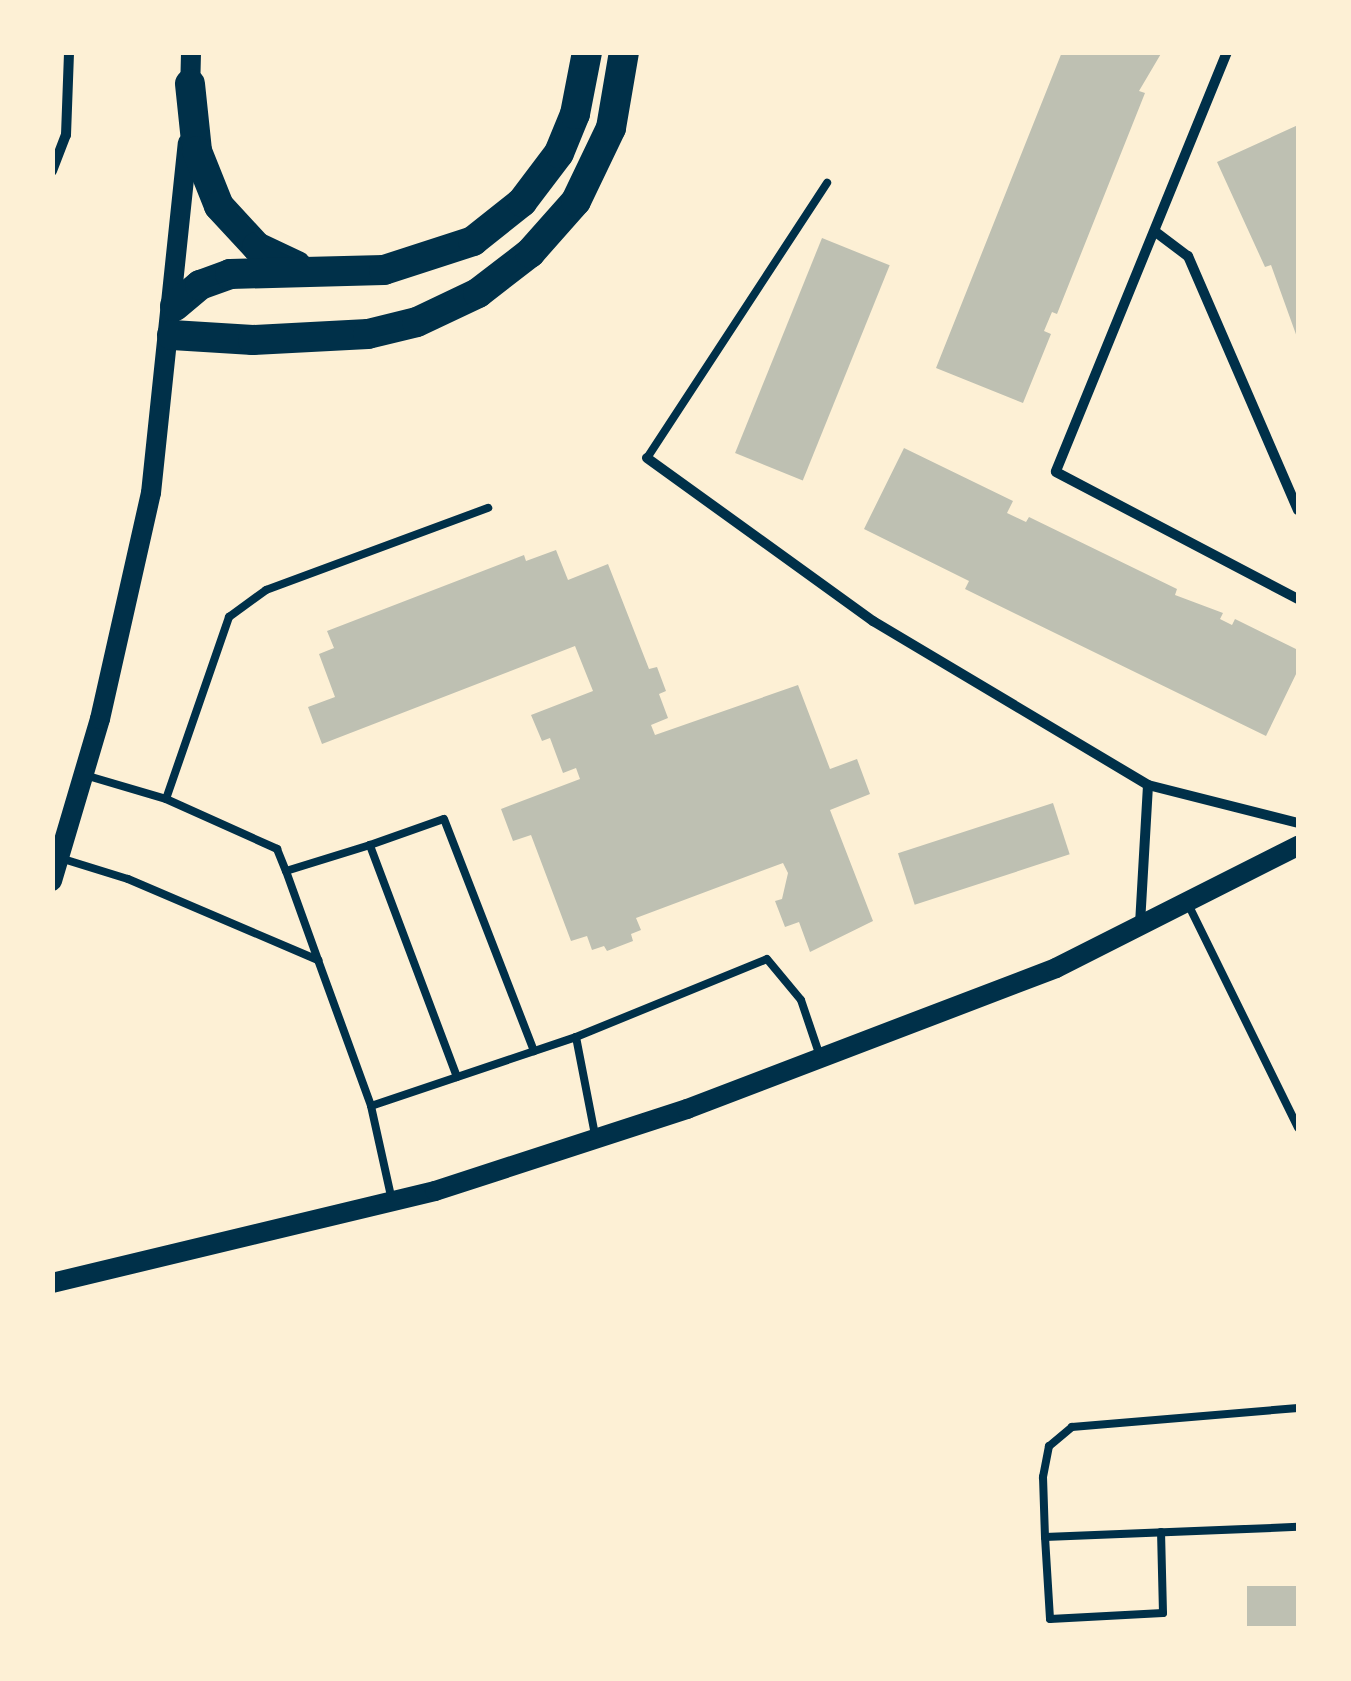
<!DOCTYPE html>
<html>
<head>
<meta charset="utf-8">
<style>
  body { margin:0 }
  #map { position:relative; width:1351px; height:1681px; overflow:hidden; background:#fdf0d5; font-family:Figtree,sans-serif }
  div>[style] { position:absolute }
  .building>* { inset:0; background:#bec0b2; transform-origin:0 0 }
  .service>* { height:8px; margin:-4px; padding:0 4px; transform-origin:4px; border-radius:4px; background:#003049 }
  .minor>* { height:10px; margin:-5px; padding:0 5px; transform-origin:5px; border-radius:5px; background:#003049 }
  .secondary>* { height:20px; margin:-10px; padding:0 10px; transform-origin:10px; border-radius:10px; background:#003049 }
  .motorway>* { height:30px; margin:-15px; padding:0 15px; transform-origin:15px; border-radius:15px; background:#003049 }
  span { translate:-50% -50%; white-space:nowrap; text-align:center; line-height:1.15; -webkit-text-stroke:8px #fdf0d5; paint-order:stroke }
  .frame { position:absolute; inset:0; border:55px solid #fdf0d5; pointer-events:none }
</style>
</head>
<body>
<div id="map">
  <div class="building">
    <i style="clip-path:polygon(1062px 52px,1162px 52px,1139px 91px,1145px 93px,1057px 314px,1052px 312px,1044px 331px,1051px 334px,1023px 403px,936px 368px)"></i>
    <i style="clip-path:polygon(1298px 125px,1298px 340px,1271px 265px,1265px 267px,1217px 162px)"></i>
    <i style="left:822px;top:238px;width:73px;height:232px;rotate:22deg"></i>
    <i style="clip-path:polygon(904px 448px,1013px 501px,1007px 513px,1026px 522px,1029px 517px,1177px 589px,1175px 595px,1223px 613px,1220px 619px,1232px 625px,1235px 619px,1298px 650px,1298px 670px,1266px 736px,965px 589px,969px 581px,864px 529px)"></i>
    <i style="clip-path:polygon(556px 550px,568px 580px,608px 564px,649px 669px,657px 667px,666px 691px,659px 694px,668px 718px,651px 725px,655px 735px,798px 685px,830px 769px,857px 759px,870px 794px,830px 810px,873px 921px,810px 952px,799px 922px,785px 927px,775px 901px,782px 899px,788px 873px,783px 863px,636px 918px,641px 930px,631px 934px,633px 941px,607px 951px,604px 946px,592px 950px,587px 936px,571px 941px,531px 835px,513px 841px,501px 809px,580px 779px,576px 768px,563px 773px,550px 738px,542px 741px,531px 715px,593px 691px,575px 646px,322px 744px,308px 707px,335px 697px,319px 654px,334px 648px,327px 631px,524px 555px,526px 561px)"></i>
    <i style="left:1053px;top:803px;width:54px;height:163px;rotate:72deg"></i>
    <i style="left:1298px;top:1586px;width:42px;height:51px;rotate:90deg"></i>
  </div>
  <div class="service">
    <i style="left:647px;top:458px;width:329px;rotate:-56.8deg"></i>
    <i style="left:88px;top:776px;width:81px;rotate:16.4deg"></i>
    <i style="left:166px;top:799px;width:122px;rotate:24.2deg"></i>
    <i style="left:277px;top:849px;width:24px;rotate:68deg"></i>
    <i style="left:286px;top:871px;width:88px;rotate:-17.2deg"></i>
    <i style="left:166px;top:799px;width:193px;rotate:-70.9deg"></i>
    <i style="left:229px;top:617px;width:46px;rotate:-36.1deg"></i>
    <i style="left:266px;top:590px;width:237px;rotate:-20.3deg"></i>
    <i style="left:60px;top:858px;width:71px;rotate:17.2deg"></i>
    <i style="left:128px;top:879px;width:207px;rotate:23.1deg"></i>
    <i style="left:318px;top:960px;width:155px;rotate:70deg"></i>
    <i style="left:371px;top:1106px;width:97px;rotate:77.5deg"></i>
    <i style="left:286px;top:871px;width:95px;rotate:70.2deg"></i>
    <i style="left:1189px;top:906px;width:247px;rotate:63.8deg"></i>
    <i style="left:576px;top:1037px;width:100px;rotate:79deg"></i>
    <i style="left:457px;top:1077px;width:248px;rotate:-110.6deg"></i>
    <i style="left:370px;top:845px;width:78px;rotate:-19.4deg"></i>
    <i style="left:444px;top:819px;width:249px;rotate:68.8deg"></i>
    <i style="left:371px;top:1106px;width:216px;rotate:-18.6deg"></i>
    <i style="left:576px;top:1037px;width:206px;rotate:-22.2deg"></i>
    <i style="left:767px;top:959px;width:53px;rotate:50.3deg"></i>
    <i style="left:801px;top:1000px;width:59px;rotate:71.3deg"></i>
    <i style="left:1298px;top:1408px;width:227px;rotate:175.2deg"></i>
    <i style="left:1072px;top:1427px;width:30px;rotate:140deg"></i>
    <i style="left:1049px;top:1446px;width:32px;rotate:101deg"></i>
    <i style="left:1043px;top:1477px;width:60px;rotate:88.1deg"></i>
    <i style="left:1045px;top:1537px;width:253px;rotate:-2.3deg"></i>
    <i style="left:1045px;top:1537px;width:82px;rotate:86.5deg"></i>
    <i style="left:1050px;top:1619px;width:113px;rotate:-3deg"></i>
    <i style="left:1163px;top:1613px;width:81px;rotate:-91.4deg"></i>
  </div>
  <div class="minor">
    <i style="left:1227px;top:52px;width:453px;rotate:112.2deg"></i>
    <i style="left:1056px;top:472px;width:273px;rotate:27.7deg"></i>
    <i style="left:52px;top:171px;width:39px;rotate:-69deg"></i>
    <i style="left:66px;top:135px;width:83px;rotate:-87.9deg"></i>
    <i style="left:1157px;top:233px;width:39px;rotate:37deg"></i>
    <i style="left:1188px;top:256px;width:277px;rotate:66.6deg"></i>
    <i style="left:647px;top:458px;width:279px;rotate:35.8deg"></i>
    <i style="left:873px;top:621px;width:320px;rotate:30.8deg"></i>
    <i style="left:1148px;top:785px;width:155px;rotate:14.2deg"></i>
    <i style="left:1140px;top:924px;width:139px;rotate:-86.7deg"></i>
  </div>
  <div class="secondary">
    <i style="left:190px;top:94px;width:42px;rotate:-88.6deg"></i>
    <i style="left:52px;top:881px;width:169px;rotate:-73.5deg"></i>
    <i style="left:100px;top:719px;width:232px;rotate:-77.3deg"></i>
    <i style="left:151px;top:493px;width:352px;rotate:-84deg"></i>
    <i style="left:52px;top:1283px;width:394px;rotate:-13.5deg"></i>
    <i style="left:435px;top:1191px;width:265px;rotate:-18deg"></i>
    <i style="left:687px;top:1109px;width:395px;rotate:-20.9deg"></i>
    <i style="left:1056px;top:968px;width:271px;rotate:-26.8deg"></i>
  </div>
  <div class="motorway">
    <i style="left:190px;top:84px;width:67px;rotate:84deg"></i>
    <i style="left:197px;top:151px;width:59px;rotate:68.2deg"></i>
    <i style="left:219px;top:206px;width:56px;rotate:47.2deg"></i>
    <i style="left:257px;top:247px;width:44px;rotate:25.4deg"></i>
    <i style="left:175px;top:306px;width:33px;rotate:-40deg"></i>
    <i style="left:200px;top:285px;width:32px;rotate:-20deg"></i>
    <i style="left:230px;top:274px;width:154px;rotate:-1.5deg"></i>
    <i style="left:384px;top:270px;width:94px;rotate:-18deg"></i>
    <i style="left:473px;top:241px;width:63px;rotate:-38.5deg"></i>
    <i style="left:522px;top:202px;width:61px;rotate:-52.9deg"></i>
    <i style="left:559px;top:153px;width:42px;rotate:-67.7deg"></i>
    <i style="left:575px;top:114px;width:63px;rotate:-79deg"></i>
    <i style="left:172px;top:335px;width:81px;rotate:3.5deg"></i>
    <i style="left:253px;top:340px;width:115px;rotate:-3deg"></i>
    <i style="left:368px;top:334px;width:50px;rotate:-13.8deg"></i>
    <i style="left:417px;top:322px;width:68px;rotate:-25.4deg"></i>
    <i style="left:478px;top:293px;width:66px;rotate:-37.6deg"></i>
    <i style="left:530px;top:253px;width:69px;rotate:-48.5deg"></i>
    <i style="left:576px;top:201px;width:81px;rotate:-64.4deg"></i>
    <i style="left:611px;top:128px;width:77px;rotate:-80.3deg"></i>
  </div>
  <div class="frame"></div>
</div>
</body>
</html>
